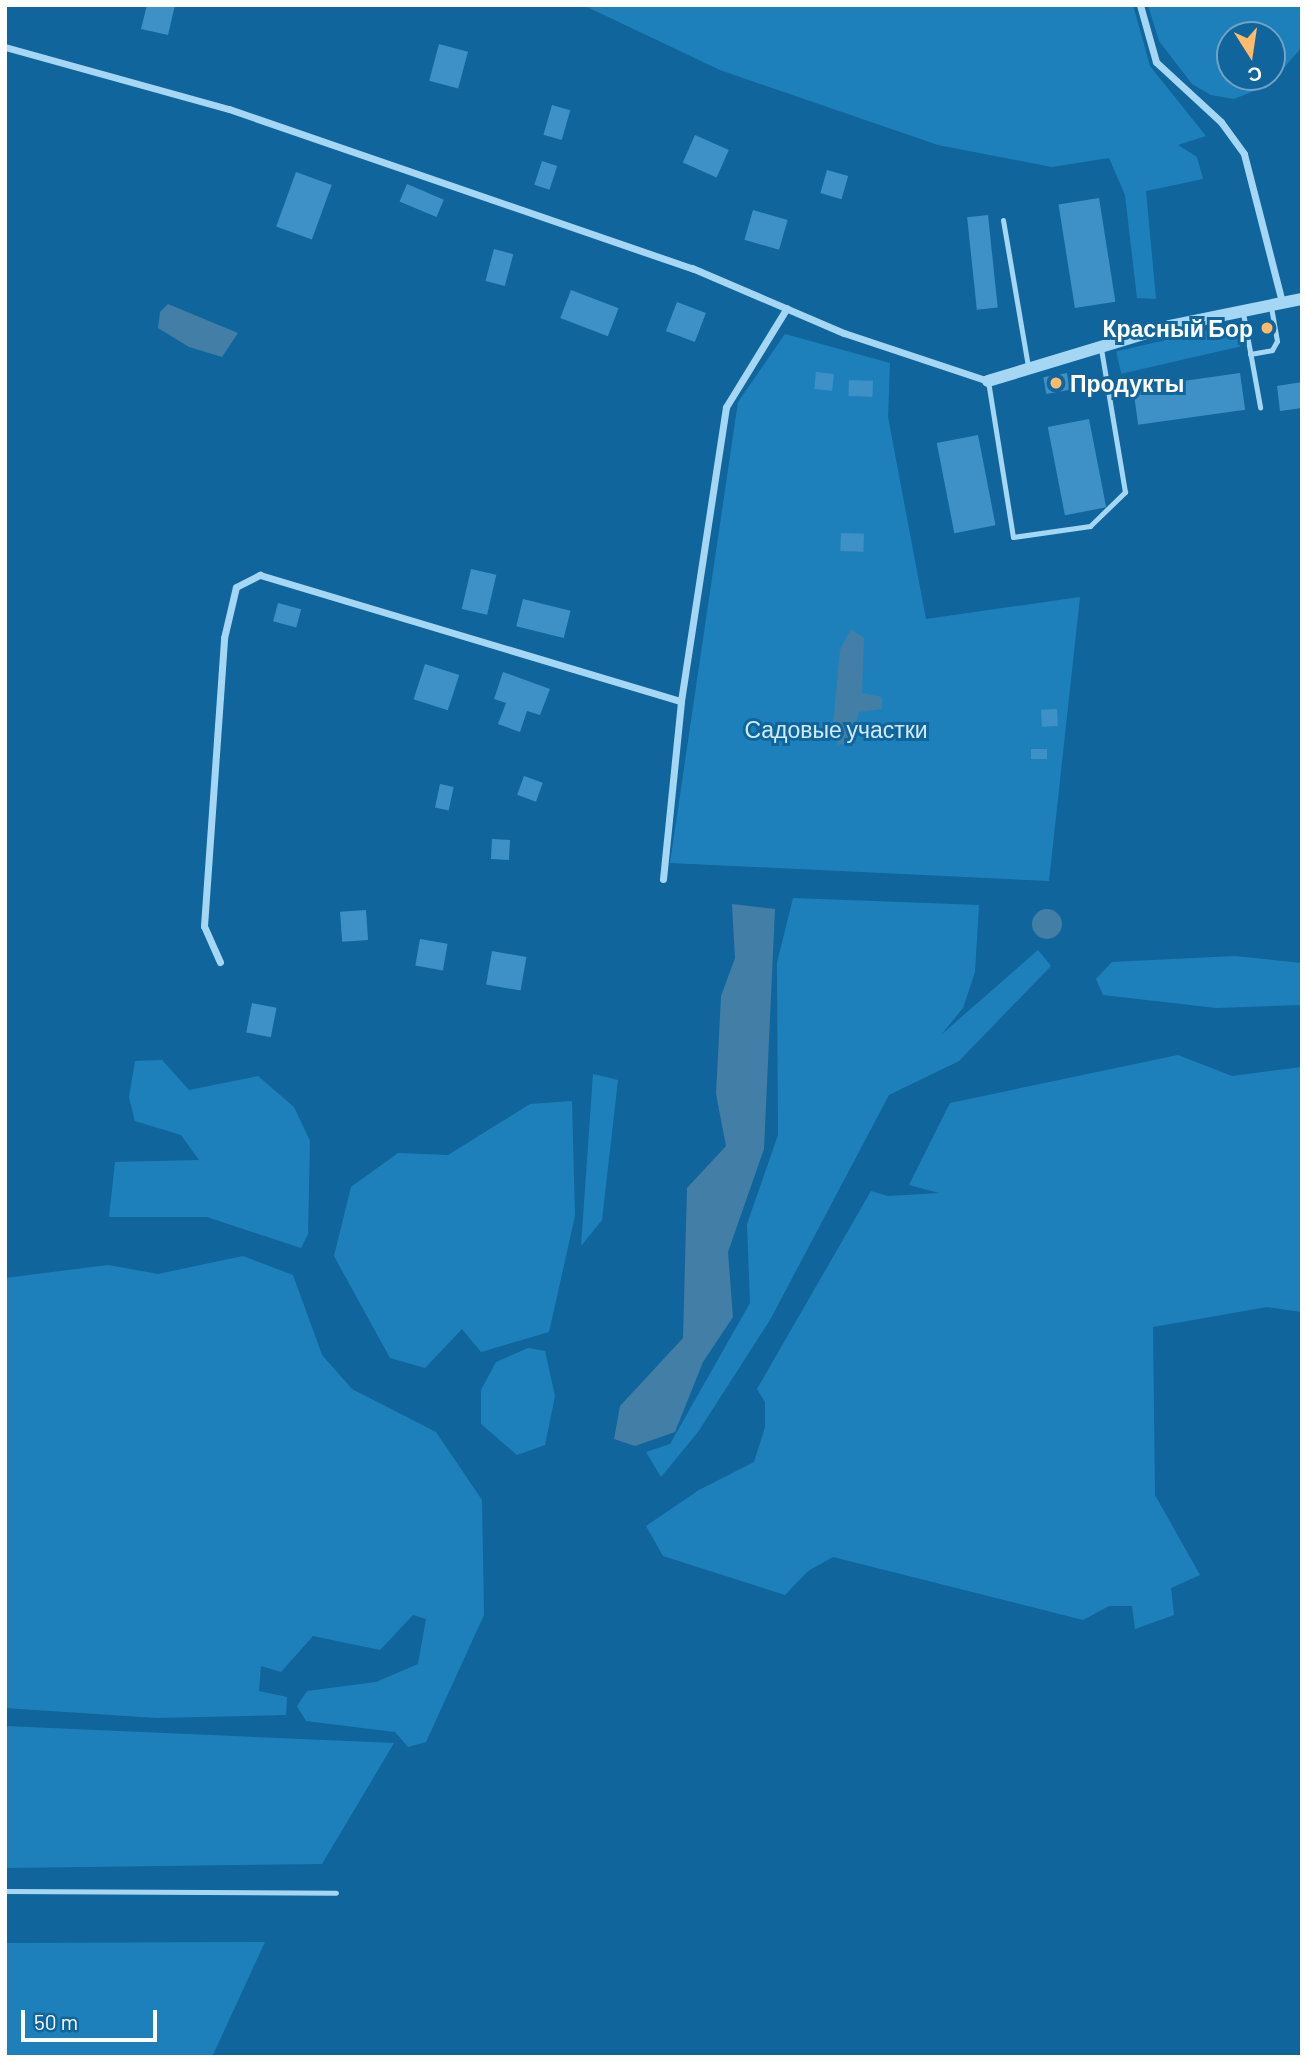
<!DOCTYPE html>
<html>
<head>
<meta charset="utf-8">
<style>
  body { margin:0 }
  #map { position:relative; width:1307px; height:2062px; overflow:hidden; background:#10659d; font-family:Barlow,sans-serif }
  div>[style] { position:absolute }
  .green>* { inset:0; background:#1e80bb; transform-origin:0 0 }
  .water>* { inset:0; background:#427ea5 }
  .round { border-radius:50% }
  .building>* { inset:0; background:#3d91c6; transform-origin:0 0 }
  .service>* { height:5px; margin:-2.5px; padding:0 2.5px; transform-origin:2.5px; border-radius:2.5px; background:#a5d7f5 }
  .minor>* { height:7px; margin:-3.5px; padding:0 3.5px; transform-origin:3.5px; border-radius:3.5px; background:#a5d7f5 }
  .tertiary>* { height:12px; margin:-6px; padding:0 6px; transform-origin:6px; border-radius:6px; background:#a5d7f5 }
  .dots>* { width:19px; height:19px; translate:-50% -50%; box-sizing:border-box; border:4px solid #10659d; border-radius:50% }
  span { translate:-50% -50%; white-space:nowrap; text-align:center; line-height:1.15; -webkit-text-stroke:6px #10659d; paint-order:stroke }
  .poi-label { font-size:23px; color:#fff; font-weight:700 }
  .right { translate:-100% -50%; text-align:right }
  .left { translate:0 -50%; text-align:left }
  .park-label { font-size:23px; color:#ceecfe }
  .frame { position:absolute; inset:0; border:7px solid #fff; pointer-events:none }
  .north { position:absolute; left:1216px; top:21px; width:70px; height:70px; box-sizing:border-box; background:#10659d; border:2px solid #70a3c4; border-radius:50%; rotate:168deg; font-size:19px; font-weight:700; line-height:28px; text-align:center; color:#fff }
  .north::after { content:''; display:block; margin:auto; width:24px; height:32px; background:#ffbb69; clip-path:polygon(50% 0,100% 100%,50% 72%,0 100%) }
  .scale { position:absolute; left:21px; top:2010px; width:136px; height:32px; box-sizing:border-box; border:4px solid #fff; border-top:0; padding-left:9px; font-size:21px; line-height:24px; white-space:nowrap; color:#fff; -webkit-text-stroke:5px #10659d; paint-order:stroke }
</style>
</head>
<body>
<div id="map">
  <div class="green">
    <i style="clip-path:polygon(583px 5px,1133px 5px,1150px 66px,1206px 136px,1178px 145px,1197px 157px,1203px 179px,1146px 191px,1156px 299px,1137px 298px,1125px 195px,1109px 158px,1052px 167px,938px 145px,720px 70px)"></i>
    <i style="clip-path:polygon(evenodd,1148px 5px,1302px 5px,1302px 47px,1269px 85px,1234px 99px,1211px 95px,1192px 84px,1159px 41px,1148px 5px,1230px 35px,1272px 35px,1272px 77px,1230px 77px,1230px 35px)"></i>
    <i style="left:1235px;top:324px;width:23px;height:122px;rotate:77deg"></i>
    <i style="clip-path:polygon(785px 334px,890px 363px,888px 417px,926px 619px,1080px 597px,1049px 881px,670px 863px,738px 402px)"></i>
    <i style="clip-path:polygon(793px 898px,979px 905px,975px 972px,963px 1008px,941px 1035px,1038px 950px,1051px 966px,959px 1061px,889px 1095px,770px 1320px,698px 1432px,661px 1477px,646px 1452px,670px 1444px,750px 1303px,747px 1224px,778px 1135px,777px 963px)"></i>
    <i style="clip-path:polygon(1235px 956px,1302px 963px,1302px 1005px,1216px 1008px,1103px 995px,1096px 979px,1112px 962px)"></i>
    <i style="clip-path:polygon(1178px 1055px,1232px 1076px,1302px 1067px,1302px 1312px,1267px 1307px,1153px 1327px,1155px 1495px,1200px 1575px,1171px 1588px,1174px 1615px,1135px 1629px,1132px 1606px,1109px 1606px,1083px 1620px,833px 1557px,808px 1571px,785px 1595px,663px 1556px,646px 1526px,699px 1490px,754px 1462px,765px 1427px,765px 1402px,757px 1389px,871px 1191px,888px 1196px,939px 1193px,909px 1185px,950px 1103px)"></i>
    <i style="clip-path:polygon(162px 1060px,189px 1090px,258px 1076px,294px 1107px,310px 1141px,308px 1234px,301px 1248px,207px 1217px,109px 1217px,115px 1162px,199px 1160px,181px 1135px,135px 1121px,129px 1097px,135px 1061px)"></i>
    <i style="clip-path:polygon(593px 1074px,618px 1080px,602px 1220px,581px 1246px)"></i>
    <i style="clip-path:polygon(572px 1101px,575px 1216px,549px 1332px,481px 1352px,462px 1329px,425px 1368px,390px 1358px,334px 1256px,351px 1187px,398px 1153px,448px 1155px,530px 1104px)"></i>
    <i style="clip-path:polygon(243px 1256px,293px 1275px,322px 1355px,352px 1389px,436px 1432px,482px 1500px,484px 1615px,426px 1742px,408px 1747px,395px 1732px,306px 1721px,297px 1706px,307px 1691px,376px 1682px,418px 1664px,426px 1619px,413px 1615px,380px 1650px,313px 1636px,281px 1672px,261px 1666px,259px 1691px,287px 1697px,286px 1715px,157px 1718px,5px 1708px,5px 1278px,108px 1265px,158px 1274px)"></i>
    <i style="clip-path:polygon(528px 1348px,545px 1351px,555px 1396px,545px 1445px,517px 1455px,481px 1424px,481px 1390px,496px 1362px)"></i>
    <i style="clip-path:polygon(5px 1726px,394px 1743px,322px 1864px,5px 1868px)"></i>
    <i style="clip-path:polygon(265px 1942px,212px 2057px,5px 2057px,5px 1943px)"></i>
  </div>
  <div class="water">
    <i style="clip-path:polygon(168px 304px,238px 333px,222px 357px,189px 347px,158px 328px,160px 312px)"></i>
    <i style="clip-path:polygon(851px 629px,864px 638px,862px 693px,882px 697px,882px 709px,859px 712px,850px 743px,838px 745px,833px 726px,840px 650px)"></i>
    <i style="clip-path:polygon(732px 904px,775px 909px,764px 1149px,728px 1252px,733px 1317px,703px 1362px,675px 1432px,635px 1446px,614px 1439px,620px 1406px,683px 1338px,687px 1188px,726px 1146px,716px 1094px,721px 996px,735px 958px)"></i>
    <i class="round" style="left:1032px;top:909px;width:30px;height:30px"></i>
  </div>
  <div class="building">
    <i style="clip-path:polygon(147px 5px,175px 5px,168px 35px,141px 29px)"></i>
    <i style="left:439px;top:44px;width:30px;height:38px;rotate:15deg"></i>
    <i style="left:552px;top:105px;width:19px;height:31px;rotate:16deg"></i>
    <i style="left:695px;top:135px;width:37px;height:30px;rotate:24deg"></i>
    <i style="left:542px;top:161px;width:16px;height:25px;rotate:18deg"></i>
    <i style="left:827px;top:170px;width:22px;height:24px;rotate:16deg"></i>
    <i style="left:296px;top:172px;width:38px;height:58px;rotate:20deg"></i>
    <i style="left:407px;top:184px;width:40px;height:19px;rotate:23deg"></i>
    <i style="left:1099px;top:198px;width:105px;height:41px;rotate:81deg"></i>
    <i style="left:753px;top:210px;width:36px;height:31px;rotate:16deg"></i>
    <i style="left:988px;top:215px;width:93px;height:21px;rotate:84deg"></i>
    <i style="left:494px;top:249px;width:20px;height:33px;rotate:15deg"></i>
    <i style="left:571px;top:290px;width:51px;height:30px;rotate:21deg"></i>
    <i style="left:677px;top:302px;width:31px;height:31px;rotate:21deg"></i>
    <i style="left:816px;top:372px;width:18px;height:17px;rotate:6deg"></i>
    <i style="left:1067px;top:373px;width:17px;height:24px;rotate:80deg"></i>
    <i style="left:1240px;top:373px;width:37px;height:108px;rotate:82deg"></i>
    <i style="left:849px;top:380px;width:24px;height:16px;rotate:2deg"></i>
    <i style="clip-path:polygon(1302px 382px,1302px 408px,1280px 411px,1277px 386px)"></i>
    <i style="left:1089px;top:419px;width:90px;height:42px;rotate:79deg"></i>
    <i style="left:978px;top:435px;width:92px;height:42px;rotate:79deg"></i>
    <i style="left:841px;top:533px;width:23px;height:18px;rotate:2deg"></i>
    <i style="left:471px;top:569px;width:26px;height:41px;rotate:13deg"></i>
    <i style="left:523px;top:599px;width:49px;height:28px;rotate:14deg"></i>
    <i style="left:278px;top:603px;width:24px;height:19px;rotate:15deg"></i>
    <i style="left:425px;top:664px;width:36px;height:37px;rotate:18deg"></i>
    <i style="clip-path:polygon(503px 672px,550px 689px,540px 715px,527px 711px,520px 732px,498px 724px,506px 703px,494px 699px)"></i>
    <i style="left:1057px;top:709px;width:17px;height:16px;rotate:87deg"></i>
    <i style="left:1031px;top:749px;width:16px;height:10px"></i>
    <i style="left:524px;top:776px;width:20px;height:20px;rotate:20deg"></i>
    <i style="left:440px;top:784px;width:14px;height:24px;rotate:12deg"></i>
    <i style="left:492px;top:839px;width:18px;height:20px;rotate:3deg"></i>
    <i style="left:366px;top:910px;width:30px;height:26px;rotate:86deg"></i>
    <i style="left:420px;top:939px;width:28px;height:27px;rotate:10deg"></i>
    <i style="left:492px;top:951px;width:35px;height:34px;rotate:10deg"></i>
    <i style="left:252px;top:1003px;width:25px;height:30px;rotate:11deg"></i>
  </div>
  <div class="service">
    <i style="left:1003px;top:220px;width:148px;rotate:80.3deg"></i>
    <i style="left:1243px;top:313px;width:96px;rotate:79.7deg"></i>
    <i style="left:1250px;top:354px;width:22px;rotate:-10deg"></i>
    <i style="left:1272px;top:350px;width:10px;rotate:-61deg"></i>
    <i style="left:1277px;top:341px;width:35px;rotate:-100deg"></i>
    <i style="left:988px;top:381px;width:158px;rotate:80.9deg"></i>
    <i style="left:1013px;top:537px;width:78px;rotate:-8.1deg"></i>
    <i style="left:1090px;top:526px;width:49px;rotate:-44.2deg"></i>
    <i style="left:1125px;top:492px;width:146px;rotate:-99.5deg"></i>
    <i style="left:5px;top:1891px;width:331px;rotate:0.3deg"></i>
  </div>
  <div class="minor">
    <i style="left:1140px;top:5px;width:59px;rotate:74.3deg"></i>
    <i style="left:1156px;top:62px;width:88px;rotate:42.7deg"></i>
    <i style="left:1221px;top:122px;width:39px;rotate:54deg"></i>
    <i style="left:1244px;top:154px;width:153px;rotate:75.6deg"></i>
    <i style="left:5px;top:47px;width:232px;rotate:15.5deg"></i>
    <i style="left:229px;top:109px;width:490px;rotate:19deg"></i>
    <i style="left:692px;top:268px;width:165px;rotate:23.2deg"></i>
    <i style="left:844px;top:333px;width:152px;rotate:18.4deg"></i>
    <i style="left:663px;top:879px;width:179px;rotate:-84.2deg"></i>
    <i style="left:681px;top:701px;width:297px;rotate:-81.3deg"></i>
    <i style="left:726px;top:407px;width:116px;rotate:-58.4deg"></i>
    <i style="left:220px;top:962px;width:39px;rotate:-114deg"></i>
    <i style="left:204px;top:926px;width:289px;rotate:-86deg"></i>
    <i style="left:224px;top:638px;width:52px;rotate:-76.8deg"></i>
    <i style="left:236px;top:587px;width:27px;rotate:-27deg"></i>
    <i style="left:260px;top:575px;width:439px;rotate:16.7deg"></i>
  </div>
  <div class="tertiary">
    <i style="left:988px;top:381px;width:190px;rotate:-16.8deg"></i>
    <i style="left:1170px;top:326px;width:135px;rotate:-11.6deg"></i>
  </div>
  <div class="dots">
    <i style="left:1267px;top:328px;background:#ffbb69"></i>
    <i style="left:1056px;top:383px;background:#ffbb69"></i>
  </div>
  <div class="poi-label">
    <span class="right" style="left:1253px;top:328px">Красный Бор</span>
    <span class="left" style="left:1070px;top:383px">Продукты</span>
  </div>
  <div class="park-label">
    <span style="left:836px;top:729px">Садовые участки</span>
  </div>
  <div class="frame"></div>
  <div class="north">С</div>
  <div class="scale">50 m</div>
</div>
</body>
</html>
